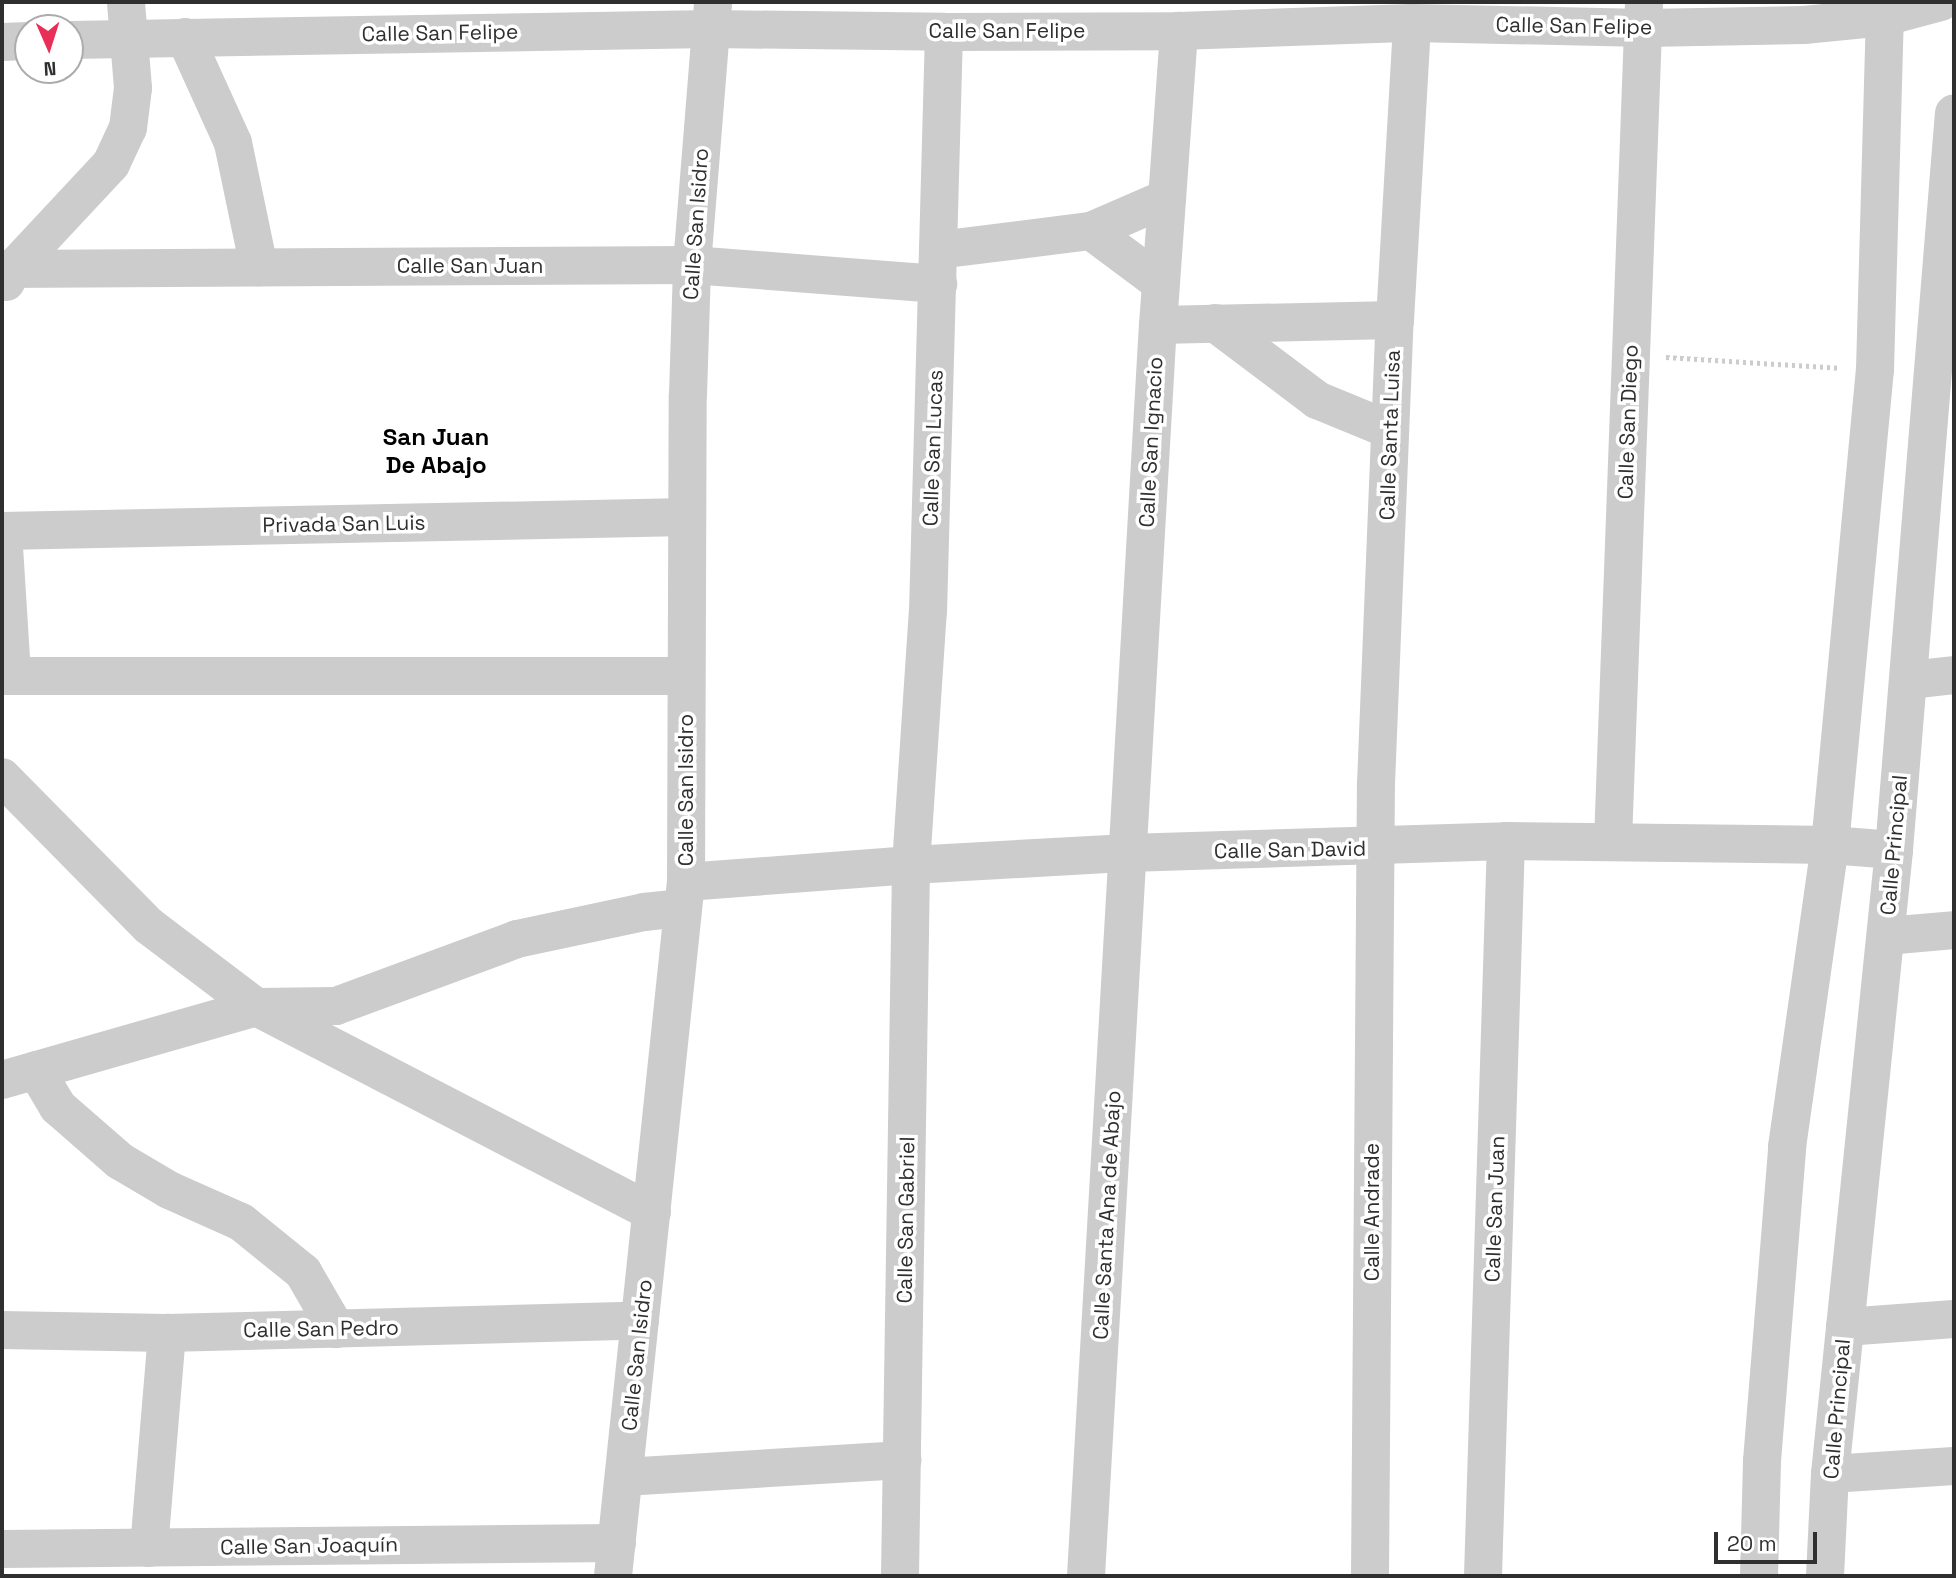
<!DOCTYPE html>
<html>
<head>
<meta charset="utf-8">
<style>
  body { margin:0 }
  #map { position:relative; width:1956px; height:1578px; overflow:hidden; background:#fff; font-family:"Space Grotesk",sans-serif }
  div>[style] { position:absolute }
  .path>* { height:4.5px; margin-top:-2.25px; transform-origin:0; background:repeating-linear-gradient(90deg,#ccc 0 3.5px,transparent 0 7px) }
  .minor>* { height:38px; margin:-19px; padding:0 19px; transform-origin:19px; border-radius:19px; background:#ccc }
  span { translate:-50% -50%; white-space:nowrap; text-align:center; line-height:1.15; -webkit-text-stroke:7px #fff; paint-order:stroke }
  .street-label { font-size:21px; color:#2f2f2f }
  .quarter-label { font-size:24px; color:#000; font-weight:700 }
  .frame { position:absolute; inset:0; border:4px solid #2f2f2f; pointer-events:none }
  .north { position:absolute; left:14px; top:14px; width:70px; height:70px; box-sizing:border-box; background:#fff; border:2px solid #acacac; border-radius:50%; rotate:177deg; font-size:19px; font-weight:700; line-height:28px; text-align:center; color:#2f2f2f }
  .north::after { content:''; display:block; margin:auto; width:24px; height:32px; background:#e92e58; clip-path:polygon(50% 0,100% 100%,50% 72%,0 100%) }
  .scale { position:absolute; left:1714px; top:1532px; width:103px; height:32px; box-sizing:border-box; border:4px solid #2f2f2f; border-top:0; padding-left:9px; font-size:21px; line-height:24px; white-space:nowrap; color:#2f2f2f; -webkit-text-stroke:5px #fff; paint-order:stroke }
</style>
</head>
<body>
<div id="map">
  <div class="path">
    <i style="left:1666px;top:357px;width:173px;rotate:3.6deg"></i>
  </div>
  <div class="minor">
    <i style="left:185px;top:37px;width:116px;rotate:65.6deg"></i>
    <i style="left:233px;top:143px;width:127px;rotate:78.2deg"></i>
    <i style="left:70px;top:40px;width:641px;rotate:-0.98deg"></i>
    <i style="left:711px;top:29px;width:233px;rotate:0.7deg"></i>
    <i style="left:944px;top:32px;width:235px;rotate:-0.2deg"></i>
    <i style="left:1179px;top:31px;width:233px;rotate:-2deg"></i>
    <i style="left:1412px;top:23px;width:233px;rotate:1.2deg"></i>
    <i style="left:1645px;top:28px;width:159px;rotate:-1.1deg"></i>
    <i style="left:1804px;top:25px;width:81px;rotate:-5.6deg"></i>
    <i style="left:1885px;top:17px;width:58px;rotate:-15deg"></i>
    <i style="left:2px;top:42px;width:26px;rotate:-2deg"></i>
    <i style="left:1091px;top:231px;width:87px;rotate:36.6deg"></i>
    <i style="left:938px;top:250px;width:154px;rotate:-7.1deg"></i>
    <i style="left:1091px;top:231px;width:83px;rotate:-23.5deg"></i>
    <i style="left:2px;top:269px;width:690px;rotate:-0.33deg"></i>
    <i style="left:692px;top:265px;width:247px;rotate:4.4deg"></i>
    <i style="left:6px;top:282px;width:15px;rotate:-62deg"></i>
    <i style="left:13px;top:269px;width:144px;rotate:-47deg"></i>
    <i style="left:111px;top:164px;width:40px;rotate:-65deg"></i>
    <i style="left:128px;top:128px;width:40px;rotate:-82.9deg"></i>
    <i style="left:133px;top:88px;width:86px;rotate:-94.7deg"></i>
    <i style="left:1215px;top:323px;width:128px;rotate:37deg"></i>
    <i style="left:1317px;top:400px;width:79px;rotate:22.3deg"></i>
    <i style="left:1158px;top:325px;width:237px;rotate:-1.2deg"></i>
    <i style="left:2px;top:531px;width:685px;rotate:-1.17deg"></i>
    <i style="left:3px;top:531px;width:145px;rotate:86.4deg"></i>
    <i style="left:2px;top:676px;width:684px"></i>
    <i style="left:1909px;top:680px;width:45px;rotate:-6.3deg"></i>
    <i style="left:2px;top:777px;width:209px;rotate:45.4deg"></i>
    <i style="left:149px;top:926px;width:134px;rotate:37.1deg"></i>
    <i style="left:256px;top:1007px;width:446px;rotate:27.4deg"></i>
    <i style="left:1613px;top:841px;width:838px;rotate:-87.88deg"></i>
    <i style="left:686px;top:882px;width:226px;rotate:-4.3deg"></i>
    <i style="left:911px;top:865px;width:217px;rotate:-3.2deg"></i>
    <i style="left:1128px;top:853px;width:378px;rotate:-1.8deg"></i>
    <i style="left:1506px;top:841px;width:324px;rotate:0.7deg"></i>
    <i style="left:1830px;top:845px;width:64px;rotate:4.5deg"></i>
    <i style="left:1886px;top:936px;width:68px;rotate:-5deg"></i>
    <i style="left:36px;top:1070px;width:43px;rotate:59.3deg"></i>
    <i style="left:58px;top:1107px;width:82px;rotate:41.1deg"></i>
    <i style="left:120px;top:1161px;width:57px;rotate:30.6deg"></i>
    <i style="left:169px;top:1190px;width:79px;rotate:24deg"></i>
    <i style="left:241px;top:1222px;width:80px;rotate:38.9deg"></i>
    <i style="left:303px;top:1272px;width:66px;rotate:59.9deg"></i>
    <i style="left:2px;top:1080px;width:264px;rotate:-16deg"></i>
    <i style="left:256px;top:1007px;width:80px;rotate:-0.7deg"></i>
    <i style="left:336px;top:1006px;width:193px;rotate:-20.3deg"></i>
    <i style="left:517px;top:939px;width:130px;rotate:-12deg"></i>
    <i style="left:644px;top:912px;width:39px;rotate:-6deg"></i>
    <i style="left:1845px;top:1327px;width:109px;rotate:-4.2deg"></i>
    <i style="left:2px;top:1330px;width:165px;rotate:1deg"></i>
    <i style="left:167px;top:1333px;width:473px;rotate:-1.5deg"></i>
    <i style="left:1830px;top:1474px;width:124px;rotate:-3.7deg"></i>
    <i style="left:624px;top:1477px;width:279px;rotate:-3.5deg"></i>
    <i style="left:149px;top:1548px;width:216px;rotate:-85.2deg"></i>
    <i style="left:2px;top:1549px;width:615px;rotate:-0.56deg"></i>
    <i style="left:613px;top:1576px;width:698px;rotate:-84deg"></i>
    <i style="left:686px;top:882px;width:487px;rotate:-89.8deg"></i>
    <i style="left:688px;top:395px;width:130px;rotate:-88.2deg"></i>
    <i style="left:692px;top:265px;width:264px;rotate:-85.4deg"></i>
    <i style="left:900px;top:1576px;width:711px;rotate:-89.11deg"></i>
    <i style="left:911px;top:865px;width:254px;rotate:-86.2deg"></i>
    <i style="left:928px;top:612px;width:580px;rotate:-88.42deg"></i>
    <i style="left:1086px;top:1576px;width:1253px;rotate:-86.71deg"></i>
    <i style="left:1158px;top:325px;width:295px;rotate:-85.9deg"></i>
    <i style="left:1370px;top:1576px;width:792px;rotate:-89.57deg"></i>
    <i style="left:1376px;top:784px;width:464px;rotate:-87.7deg"></i>
    <i style="left:1395px;top:320px;width:297px;rotate:-86.7deg"></i>
    <i style="left:1483px;top:1576px;width:735px;rotate:-88.21deg"></i>
    <i style="left:1759px;top:1576px;width:115px;rotate:-88.5deg"></i>
    <i style="left:1762px;top:1461px;width:315px;rotate:-85.4deg"></i>
    <i style="left:1787px;top:1147px;width:305px;rotate:-81.9deg"></i>
    <i style="left:1830px;top:845px;width:477px;rotate:-84.6deg"></i>
    <i style="left:1875px;top:370px;width:353px;rotate:-88.4deg"></i>
    <i style="left:1825px;top:1576px;width:102px;rotate:-87.2deg"></i>
    <i style="left:1830px;top:1474px;width:627px;rotate:-84.14deg"></i>
    <i style="left:1894px;top:850px;width:739px;rotate:-85.35deg"></i>
  </div>
  <div class="street-label">
    <span style="left:1574px;top:26px;rotate:1deg">Calle San Felipe</span>
    <span style="left:1007px;top:31px">Calle San Felipe</span>
    <span style="left:440px;top:33px;rotate:-1deg">Calle San Felipe</span>
    <span style="left:696px;top:224px;rotate:-86deg">Calle San Isidro</span>
    <span style="left:470px;top:266px">Calle San Juan</span>
    <span style="left:1628px;top:422px;rotate:-88deg">Calle San Diego</span>
    <span style="left:1390px;top:435px;rotate:-88deg">Calle Santa Luisa</span>
    <span style="left:1151px;top:442px;rotate:-87deg">Calle San Ignacio</span>
    <span style="left:933px;top:448px;rotate:-88deg">Calle San Lucas</span>
    <span style="left:344px;top:524px;rotate:-1deg">Privada San Luis</span>
    <span style="left:686px;top:790px;rotate:-90deg">Calle San Isidro</span>
    <span style="left:1894px;top:845px;rotate:-85deg">Calle Principal</span>
    <span style="left:1290px;top:850px;rotate:-1deg">Calle San David</span>
    <span style="left:1495px;top:1209px;rotate:-88deg">Calle San Juan</span>
    <span style="left:1372px;top:1212px;rotate:-90deg">Calle Andrade</span>
    <span style="left:1107px;top:1215px;rotate:-87deg">Calle Santa Ana de Abajo</span>
    <span style="left:906px;top:1220px;rotate:-89deg">Calle San Gabriel</span>
    <span style="left:321px;top:1329px;rotate:-1deg">Calle San Pedro</span>
    <span style="left:637px;top:1355px;rotate:-84deg">Calle San Isidro</span>
    <span style="left:1837px;top:1409px;rotate:-85deg">Calle Principal</span>
    <span style="left:309px;top:1546px;rotate:-1deg">Calle San Joaquín</span>
  </div>
  <div class="quarter-label">
    <span style="left:436px;top:451px">San Juan<br>De Abajo</span>
  </div>
  <div class="frame"></div>
  <div class="north">N</div>
  <div class="scale">20 m</div>
</div>
</body>
</html>
